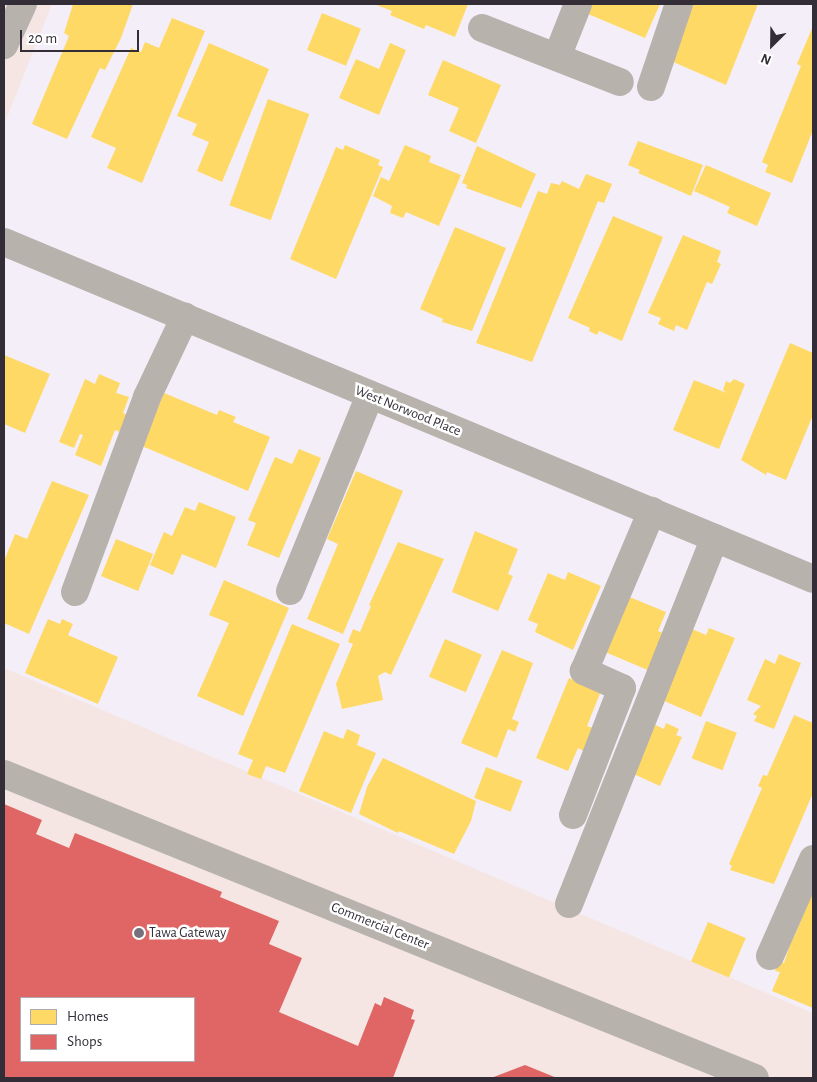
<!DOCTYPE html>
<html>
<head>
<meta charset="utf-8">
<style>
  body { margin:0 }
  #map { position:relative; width:817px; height:1082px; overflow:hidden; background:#f3eef8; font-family:"Alegreya Sans",sans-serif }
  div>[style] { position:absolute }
  .commercial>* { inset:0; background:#f5e6e4 }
  .homes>* { inset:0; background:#ffd966; transform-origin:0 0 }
  .shops>* { inset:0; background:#e06666 }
  .minor>* { height:28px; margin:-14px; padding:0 14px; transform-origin:14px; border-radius:14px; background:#b8b2ad }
  .dots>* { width:14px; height:14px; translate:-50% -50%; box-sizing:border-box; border:2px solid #fff; border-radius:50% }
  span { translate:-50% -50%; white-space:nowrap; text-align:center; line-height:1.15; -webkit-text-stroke:5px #fff; paint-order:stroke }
  .street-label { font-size:14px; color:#322d37 }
  .poi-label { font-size:14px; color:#322d37 }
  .left { translate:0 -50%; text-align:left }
  .frame { position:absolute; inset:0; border:5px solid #322d37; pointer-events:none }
  .legend { position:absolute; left:20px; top:997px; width:175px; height:65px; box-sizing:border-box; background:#fff; border:1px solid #adabaf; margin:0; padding:6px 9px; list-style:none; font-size:15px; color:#322d37 }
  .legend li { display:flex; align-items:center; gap:10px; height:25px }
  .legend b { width:25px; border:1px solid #adabaf }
  .north { position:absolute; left:747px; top:20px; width:50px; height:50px; -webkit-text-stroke:4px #fff; paint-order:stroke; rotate:203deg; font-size:14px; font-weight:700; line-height:20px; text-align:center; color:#322d37 }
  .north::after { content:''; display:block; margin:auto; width:18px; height:22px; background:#322d37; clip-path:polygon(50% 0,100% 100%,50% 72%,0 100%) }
  .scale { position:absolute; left:20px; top:30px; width:119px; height:22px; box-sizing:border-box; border:2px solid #322d37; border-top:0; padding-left:6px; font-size:15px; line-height:18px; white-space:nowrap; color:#322d37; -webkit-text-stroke:4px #fff; paint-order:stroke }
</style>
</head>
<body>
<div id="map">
  <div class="commercial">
    <i style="clip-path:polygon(4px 4px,52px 4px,4px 125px)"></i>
    <i style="clip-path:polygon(evenodd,4px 668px,813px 1013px,813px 1078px,4px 1078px,4px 668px,21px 998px,194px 998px,194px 1061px,21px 1061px,21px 998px)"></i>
  </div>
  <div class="homes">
    <i style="clip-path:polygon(73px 4px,133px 4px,121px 38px,105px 70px,100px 68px,67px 139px,32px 124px,69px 36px,64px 33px)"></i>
    <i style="clip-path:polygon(374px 4px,468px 4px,455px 37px,426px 25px,424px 29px,390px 15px,392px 11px)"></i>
    <i style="clip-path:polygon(592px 4px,660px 4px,645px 38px,588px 14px)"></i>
    <i style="clip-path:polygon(686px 4px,758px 4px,726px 85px,671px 61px)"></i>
    <i style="left:322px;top:13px;width:42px;height:40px;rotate:22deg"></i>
    <i style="clip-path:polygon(172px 18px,205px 31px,142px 183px,107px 168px,116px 148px,91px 137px,131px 48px,141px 52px,145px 42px,159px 48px)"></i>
    <i style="clip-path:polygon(813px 26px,813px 130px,792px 183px,765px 172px,768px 165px,762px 162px,801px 66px,797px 64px)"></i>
    <i style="clip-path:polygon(209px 43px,269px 69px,222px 182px,197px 171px,209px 142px,192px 135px,197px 124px,177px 116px)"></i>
    <i style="clip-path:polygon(390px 43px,406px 50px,379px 115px,339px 98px,356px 59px,379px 69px)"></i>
    <i style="clip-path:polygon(443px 60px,501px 85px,476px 143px,449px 131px,459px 108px,428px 95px)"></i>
    <i style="left:268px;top:99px;width:44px;height:113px;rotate:20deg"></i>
    <i style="clip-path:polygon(638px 141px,703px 165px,691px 196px,638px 173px,640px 170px,628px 165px)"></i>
    <i style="clip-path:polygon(345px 145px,380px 160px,378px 165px,383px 167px,336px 279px,290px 259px,336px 147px,343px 150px)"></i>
    <i style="clip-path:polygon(405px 145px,431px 156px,429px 162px,461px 175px,439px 226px,406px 212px,403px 218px,390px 213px,392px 206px,373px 196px,381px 177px,389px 181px)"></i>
    <i style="clip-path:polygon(477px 146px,536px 174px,521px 208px,466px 188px,467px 185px,462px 183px)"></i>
    <i style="clip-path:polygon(706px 165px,771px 193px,757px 226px,727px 213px,730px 207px,694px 191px)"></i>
    <i style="clip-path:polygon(586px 174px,612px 184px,604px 203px,598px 201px,532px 362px,476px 343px,538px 191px,547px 194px,551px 183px,560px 185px,562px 181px,579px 189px)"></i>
    <i style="clip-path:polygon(613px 216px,663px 237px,622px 341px,599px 331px,597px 335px,589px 331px,590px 328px,568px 318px)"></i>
    <i style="clip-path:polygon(455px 227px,506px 248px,472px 331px,442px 322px,443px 319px,420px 309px)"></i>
    <i style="clip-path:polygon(683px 235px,721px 251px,717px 262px,721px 264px,712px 284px,707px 282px,687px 330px,676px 325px,674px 331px,658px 324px,661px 318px,648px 313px)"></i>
    <i style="clip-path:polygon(790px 343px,813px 353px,813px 415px,786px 480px,767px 472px,766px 475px,741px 460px)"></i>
    <i style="clip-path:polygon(4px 355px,50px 374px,25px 433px,4px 424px)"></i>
    <i style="clip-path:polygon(99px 374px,120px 383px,116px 393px,129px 397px,123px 413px,127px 415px,120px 432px,115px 430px,101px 466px,75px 455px,83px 435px,80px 434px,74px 448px,59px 442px,85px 379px,95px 384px)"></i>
    <i style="clip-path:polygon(734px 379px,745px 384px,719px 449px,673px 430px,694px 380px,727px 393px,723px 390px,726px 381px,730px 383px)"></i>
    <i style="clip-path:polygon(164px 393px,217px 415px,219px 410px,236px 417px,233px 422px,270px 437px,248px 491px,142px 446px)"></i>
    <i style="clip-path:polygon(299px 449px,321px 458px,279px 558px,247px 545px,256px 523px,248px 520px,275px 457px,292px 464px)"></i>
    <i style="clip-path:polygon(356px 471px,403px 491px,343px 634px,307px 619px,338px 544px,327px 539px)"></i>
    <i style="clip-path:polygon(52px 481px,89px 495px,29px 634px,4px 623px,4px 561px,15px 534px,27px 539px)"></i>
    <i style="clip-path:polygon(199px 502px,236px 517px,216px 568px,182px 554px,173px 575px,150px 565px,164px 532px,172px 536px,185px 507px,195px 511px)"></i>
    <i style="clip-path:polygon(475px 531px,518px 549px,508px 574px,513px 576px,498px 611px,452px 592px)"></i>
    <i style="left:116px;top:539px;width:40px;height:40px;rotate:22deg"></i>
    <i style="clip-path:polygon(398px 542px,444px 559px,391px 675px,385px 672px,378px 676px,383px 700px,342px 709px,336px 684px,353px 644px,348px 642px,353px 629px,360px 632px,371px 606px,369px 605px)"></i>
    <i style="clip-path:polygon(568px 572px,601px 586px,573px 650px,535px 632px,538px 624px,528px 620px,548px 573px,565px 580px)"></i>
    <i style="clip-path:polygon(224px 580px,289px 608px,243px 716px,197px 696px,229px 623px,209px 615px)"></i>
    <i style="clip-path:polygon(627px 596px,666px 612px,658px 631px,665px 634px,650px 671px,598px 649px)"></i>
    <i style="clip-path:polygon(48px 619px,60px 624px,62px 619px,73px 624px,68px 635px,118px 657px,98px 704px,25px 673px)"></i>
    <i style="clip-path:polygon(292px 624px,340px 644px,285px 773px,266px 766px,261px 779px,247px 774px,253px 760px,238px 754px)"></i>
    <i style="clip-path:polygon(685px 626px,706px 635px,709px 628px,735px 638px,701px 717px,655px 697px)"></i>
    <i style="left:445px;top:639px;width:40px;height:41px;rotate:23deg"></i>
    <i style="clip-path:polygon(502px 650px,533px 663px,512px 719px,519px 722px,515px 732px,508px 729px,497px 758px,461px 743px)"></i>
    <i style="clip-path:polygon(779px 654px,801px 663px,774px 729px,754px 721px,757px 716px,753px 714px,761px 706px,747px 700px,765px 659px,775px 664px)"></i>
    <i style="clip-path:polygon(569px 678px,601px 691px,587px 726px,596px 729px,586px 752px,578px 748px,568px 771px,536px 758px)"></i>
    <i style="clip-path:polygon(794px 715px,813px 723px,813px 793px,774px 884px,730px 870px,732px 866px,729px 864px,762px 788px,758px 786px,763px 775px,767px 776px)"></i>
    <i style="left:706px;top:721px;width:33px;height:40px;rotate:21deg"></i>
    <i style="clip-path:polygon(649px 722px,664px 729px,666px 723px,679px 729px,676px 735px,682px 737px,660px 786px,627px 771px)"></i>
    <i style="clip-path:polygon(347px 729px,360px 735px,357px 745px,376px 753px,351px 813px,299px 791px,324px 731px,343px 739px)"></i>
    <i style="clip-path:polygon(383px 758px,476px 801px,471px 821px,454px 854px,399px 831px,398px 833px,359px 814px,367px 787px)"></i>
    <i style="left:486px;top:767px;width:39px;height:33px;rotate:21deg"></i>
    <i style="clip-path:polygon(813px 890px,813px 1008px,772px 991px,780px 972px,775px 971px,779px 961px,784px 963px,789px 948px,786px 946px,791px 936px,794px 937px)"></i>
    <i style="left:708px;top:922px;width:41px;height:43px;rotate:23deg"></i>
  </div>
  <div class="shops">
    <i style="clip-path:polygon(evenodd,4px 804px,42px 820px,36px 834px,69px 848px,75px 833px,222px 892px,220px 897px,279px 921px,269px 944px,302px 958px,279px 1012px,358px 1046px,375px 1003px,381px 1006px,384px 997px,414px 1010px,411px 1019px,415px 1020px,393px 1078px,4px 1078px,4px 804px,21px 998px,194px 998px,194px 1061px,21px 1061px,21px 998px)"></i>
    <i style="clip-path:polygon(525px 1065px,557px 1078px,491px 1078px)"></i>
  </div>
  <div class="minor">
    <i style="left:482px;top:28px;width:148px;rotate:21.4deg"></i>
    <i style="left:4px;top:45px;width:45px;rotate:-65.1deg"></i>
    <i style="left:557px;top:57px;width:57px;rotate:-68.4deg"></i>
    <i style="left:651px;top:87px;width:88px;rotate:-71.4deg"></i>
    <i style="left:4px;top:242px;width:876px;rotate:22.61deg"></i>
    <i style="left:290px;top:591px;width:212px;rotate:-67.8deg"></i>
    <i style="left:75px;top:592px;width:208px;rotate:-69.7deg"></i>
    <i style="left:147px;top:397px;width:89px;rotate:-64.6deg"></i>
    <i style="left:4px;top:774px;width:810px;rotate:22.04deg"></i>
    <i style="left:573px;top:815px;width:136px;rotate:-68.9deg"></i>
    <i style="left:622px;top:688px;width:42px;rotate:-155.9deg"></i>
    <i style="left:584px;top:671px;width:174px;rotate:-67deg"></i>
    <i style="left:569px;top:904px;width:394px;rotate:-68.3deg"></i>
    <i style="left:770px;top:956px;width:106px;rotate:-66.1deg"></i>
  </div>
  <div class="dots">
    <i style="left:139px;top:933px;background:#76717b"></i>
  </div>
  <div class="street-label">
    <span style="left:408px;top:411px;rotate:22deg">West Norwood Place</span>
    <span style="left:380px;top:926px;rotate:22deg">Commercial Center</span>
  </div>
  <div class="poi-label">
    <span class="left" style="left:149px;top:933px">Tawa Gateway</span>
  </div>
  <div class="frame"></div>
  <ul class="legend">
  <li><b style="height:14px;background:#ffd966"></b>Homes</li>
  <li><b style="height:14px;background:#e06666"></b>Shops</li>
  </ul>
  <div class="north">N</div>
  <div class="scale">20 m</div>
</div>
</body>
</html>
